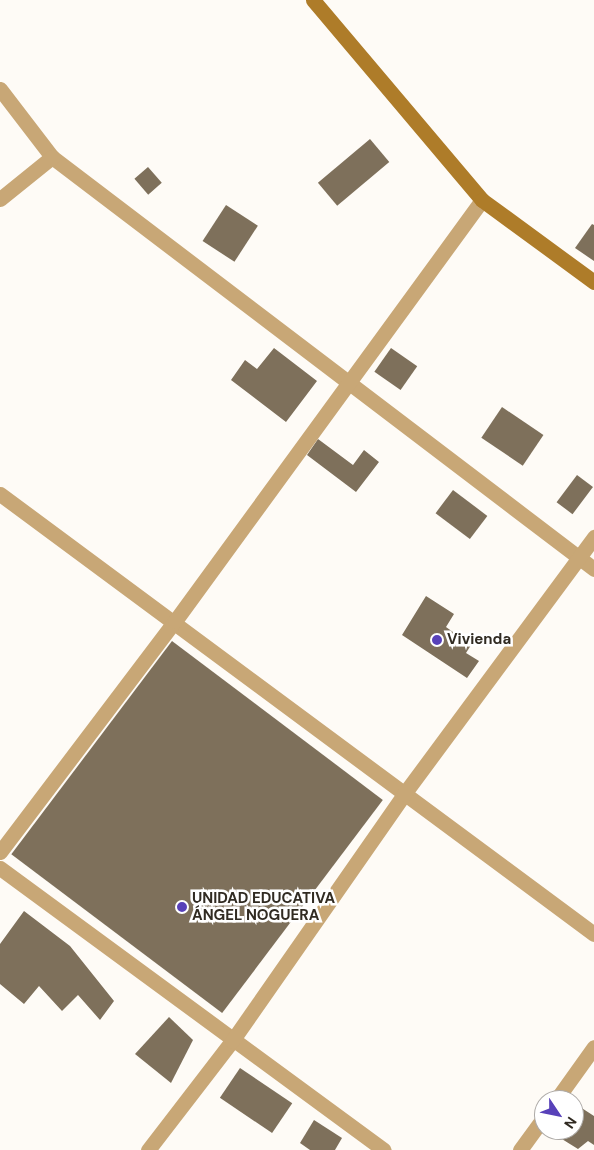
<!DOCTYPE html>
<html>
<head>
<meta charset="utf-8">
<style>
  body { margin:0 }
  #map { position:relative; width:594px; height:1150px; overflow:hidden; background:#fefbf6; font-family:"DM Sans",sans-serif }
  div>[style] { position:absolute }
  .building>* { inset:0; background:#7e705b; transform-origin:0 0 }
  .street>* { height:15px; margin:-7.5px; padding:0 7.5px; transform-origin:7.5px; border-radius:7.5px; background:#c8a776 }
  .secondary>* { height:15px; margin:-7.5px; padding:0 7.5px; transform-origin:7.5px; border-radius:7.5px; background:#ae7c29 }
  .dots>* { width:14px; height:14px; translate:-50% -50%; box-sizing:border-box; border:2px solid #fff; border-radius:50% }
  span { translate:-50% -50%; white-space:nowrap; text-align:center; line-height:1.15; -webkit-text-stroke:5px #fff; paint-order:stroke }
  .poi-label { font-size:15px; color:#312b22; font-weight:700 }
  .left { translate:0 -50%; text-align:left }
  .north { position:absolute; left:534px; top:1090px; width:50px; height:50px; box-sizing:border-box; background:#fff; border:1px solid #adaaa7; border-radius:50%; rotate:124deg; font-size:14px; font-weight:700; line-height:20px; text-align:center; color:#312b22 }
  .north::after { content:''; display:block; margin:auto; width:18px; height:22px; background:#5841b9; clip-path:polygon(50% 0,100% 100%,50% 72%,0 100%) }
</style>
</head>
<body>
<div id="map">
  <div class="building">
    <i style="left:370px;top:139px;width:30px;height:68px;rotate:50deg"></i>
    <i style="left:148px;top:167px;width:21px;height:18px;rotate:49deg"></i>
    <i style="left:226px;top:205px;width:38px;height:43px;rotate:33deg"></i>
    <i style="clip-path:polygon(592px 224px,594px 225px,594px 261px,575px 248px)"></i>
    <i style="clip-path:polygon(274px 348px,317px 381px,286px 422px,231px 380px,245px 360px,257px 369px)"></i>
    <i style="left:391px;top:348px;width:32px;height:29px;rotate:35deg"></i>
    <i style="left:502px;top:407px;width:50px;height:37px;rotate:34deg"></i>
    <i style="clip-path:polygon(318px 439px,353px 465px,364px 450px,379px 462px,356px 492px,307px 455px)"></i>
    <i style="left:577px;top:475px;width:20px;height:34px;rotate:37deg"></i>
    <i style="left:453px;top:490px;width:43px;height:29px;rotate:37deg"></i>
    <i style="clip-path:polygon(426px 596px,454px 614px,446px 627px,471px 645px,466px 653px,479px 661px,467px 678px,402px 635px)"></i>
    <i style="left:172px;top:641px;width:264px;height:267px;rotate:37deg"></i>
    <i style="clip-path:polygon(24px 911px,70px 946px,114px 1001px,100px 1020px,78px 995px,62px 1011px,39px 986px,24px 1004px,0 984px,0 944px)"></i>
    <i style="clip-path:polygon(169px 1017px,193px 1040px,171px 1083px,135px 1054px)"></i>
    <i style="left:240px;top:1068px;width:63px;height:36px;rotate:34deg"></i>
    <i style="clip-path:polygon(577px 1105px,594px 1116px,594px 1145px,588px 1141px,578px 1149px,557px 1136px,561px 1130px,574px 1130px)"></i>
    <i style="clip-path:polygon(314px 1120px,342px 1138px,335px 1150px,310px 1150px,300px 1143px)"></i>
  </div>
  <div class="street">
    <i style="left:0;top:89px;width:86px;rotate:52.6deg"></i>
    <i style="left:52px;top:157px;width:681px;rotate:37.24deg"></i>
    <i style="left:0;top:199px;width:67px;rotate:-38.9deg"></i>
    <i style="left:0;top:494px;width:739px;rotate:36.53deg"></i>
    <i style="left:0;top:852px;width:290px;rotate:-52.9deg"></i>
    <i style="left:175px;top:621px;width:521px;rotate:-53.9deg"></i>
    <i style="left:0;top:868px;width:476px;rotate:36.3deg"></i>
    <i style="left:556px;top:1100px;width:65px;rotate:-54.4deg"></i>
    <i style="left:148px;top:1150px;width:138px;rotate:-52.4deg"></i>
    <i style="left:232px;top:1041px;width:301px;rotate:-55.1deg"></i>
    <i style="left:404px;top:794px;width:320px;rotate:-53.5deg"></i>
    <i style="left:520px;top:1150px;width:41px;rotate:-54deg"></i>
  </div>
  <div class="secondary">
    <i style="left:313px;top:0;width:262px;rotate:49.8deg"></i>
    <i style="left:482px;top:200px;width:139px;rotate:36.2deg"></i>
  </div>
  <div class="dots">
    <i style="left:437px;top:640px;background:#5841b9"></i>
    <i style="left:182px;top:907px;background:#5841b9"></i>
  </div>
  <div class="poi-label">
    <span class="left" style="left:447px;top:640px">Vivienda</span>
    <span class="left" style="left:192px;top:907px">UNIDAD EDUCATIVA<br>ÁNGEL NOGUERA</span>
  </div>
  <div class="north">N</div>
</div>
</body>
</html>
